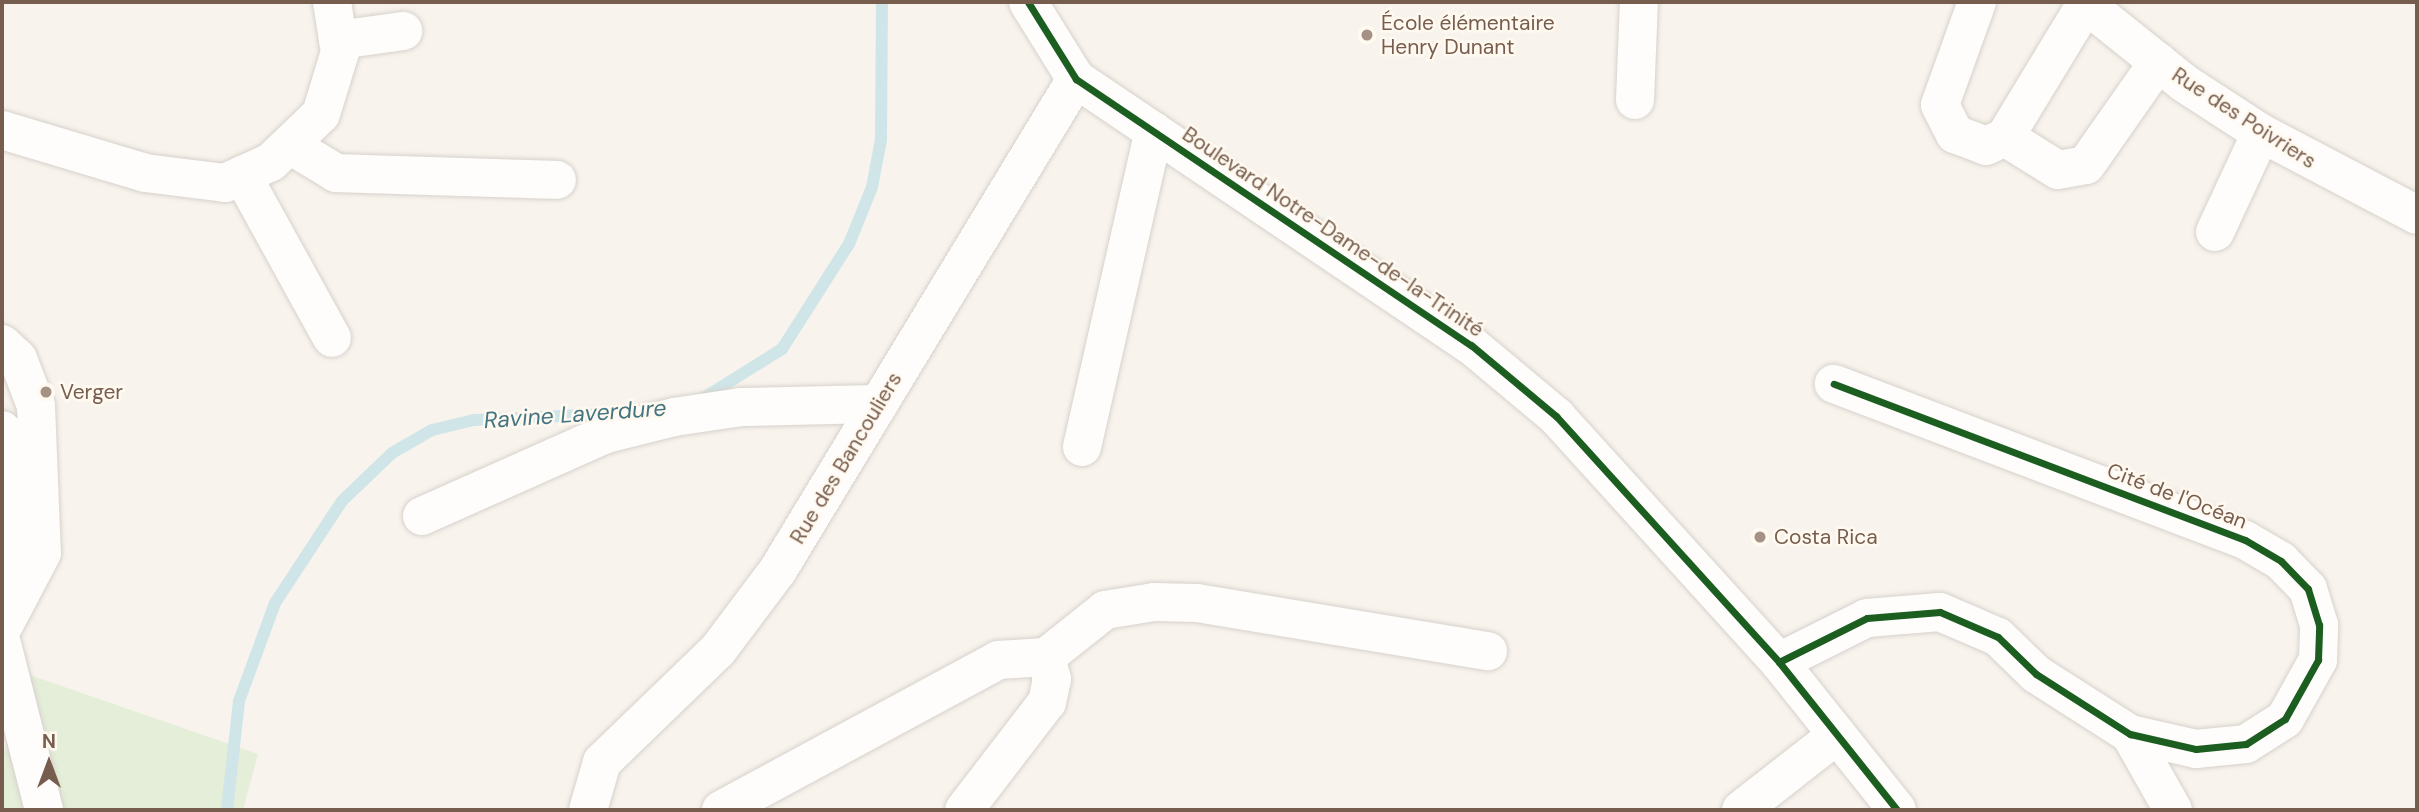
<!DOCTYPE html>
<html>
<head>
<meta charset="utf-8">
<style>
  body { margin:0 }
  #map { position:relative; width:2419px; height:812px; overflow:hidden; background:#f8f4ed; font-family:"DM Sans",sans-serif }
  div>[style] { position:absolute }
  .green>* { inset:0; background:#e4eed8 }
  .stream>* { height:12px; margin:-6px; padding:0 6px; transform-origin:6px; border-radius:6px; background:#cfe5e8 }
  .roads { filter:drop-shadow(0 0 2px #d7d1cb) drop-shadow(0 0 2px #d7d1cb) }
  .minor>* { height:38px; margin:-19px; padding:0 19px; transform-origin:19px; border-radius:19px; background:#fefdfc }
  .cycleway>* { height:7px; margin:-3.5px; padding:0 3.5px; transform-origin:3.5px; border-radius:3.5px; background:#1b5e20 }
  .dots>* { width:19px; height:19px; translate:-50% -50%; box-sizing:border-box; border:4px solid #fff9f0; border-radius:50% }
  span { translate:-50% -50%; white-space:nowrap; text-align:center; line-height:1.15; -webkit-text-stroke:5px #fff9f0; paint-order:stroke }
  .poi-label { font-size:21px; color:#775d4d }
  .left { translate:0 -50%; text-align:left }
  .street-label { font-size:21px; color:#775d4d }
  .water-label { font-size:23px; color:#437582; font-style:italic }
  .frame { position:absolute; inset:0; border:4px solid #775d4d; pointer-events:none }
  .north { position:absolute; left:14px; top:728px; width:70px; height:70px; -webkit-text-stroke:5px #fff9f0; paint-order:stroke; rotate:0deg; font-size:19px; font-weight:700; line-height:28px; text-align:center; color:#775d4d }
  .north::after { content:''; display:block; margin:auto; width:24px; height:32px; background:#775d4d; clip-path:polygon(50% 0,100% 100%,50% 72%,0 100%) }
</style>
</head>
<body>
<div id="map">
  <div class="green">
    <i style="clip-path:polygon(24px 673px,258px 754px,243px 810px,2px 810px,2px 761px)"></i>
  </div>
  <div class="stream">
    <i style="left:705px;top:397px;width:91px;rotate:-31.9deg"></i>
    <i style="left:782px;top:349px;width:125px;rotate:-57.5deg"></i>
    <i style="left:849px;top:244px;width:61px;rotate:-68deg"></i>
    <i style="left:872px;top:187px;width:48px;rotate:-79.2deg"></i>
    <i style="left:881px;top:140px;width:138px;rotate:-89.6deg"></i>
    <i style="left:227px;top:810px;width:110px;rotate:-83.7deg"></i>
    <i style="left:239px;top:701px;width:104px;rotate:-69.8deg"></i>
    <i style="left:275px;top:603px;width:122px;rotate:-56.7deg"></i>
    <i style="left:342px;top:501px;width:69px;rotate:-43.8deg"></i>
    <i style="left:392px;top:453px;width:46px;rotate:-29.9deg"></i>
    <i style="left:432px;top:430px;width:43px;rotate:-13.4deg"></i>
    <i style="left:474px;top:420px;width:148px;rotate:-2.7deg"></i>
  </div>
  <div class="roads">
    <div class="minor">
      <i style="left:1028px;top:2px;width:91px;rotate:58.1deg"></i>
      <i style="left:1076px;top:79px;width:476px;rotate:34deg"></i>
      <i style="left:1471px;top:345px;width:111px;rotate:39.9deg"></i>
      <i style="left:1556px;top:416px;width:332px;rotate:47.8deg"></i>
      <i style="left:1779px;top:662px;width:189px;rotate:51.4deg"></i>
      <i style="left:1977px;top:2px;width:109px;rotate:109.8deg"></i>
      <i style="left:1940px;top:105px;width:33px;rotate:63deg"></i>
      <i style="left:1955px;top:134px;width:33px;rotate:21deg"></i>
      <i style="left:1986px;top:146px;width:21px;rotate:-25deg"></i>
      <i style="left:2005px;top:137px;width:156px;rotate:-58.7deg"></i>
      <i style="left:2083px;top:2px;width:129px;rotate:38.7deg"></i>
      <i style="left:2184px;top:83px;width:92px;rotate:33deg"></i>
      <i style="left:2261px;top:133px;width:176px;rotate:27.7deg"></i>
      <i style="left:338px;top:40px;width:66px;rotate:-7.9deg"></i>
      <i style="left:1635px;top:100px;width:98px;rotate:-87.7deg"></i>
      <i style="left:2px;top:130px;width:149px;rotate:16.7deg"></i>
      <i style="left:145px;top:173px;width:81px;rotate:7.1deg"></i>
      <i style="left:225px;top:183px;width:51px;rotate:-24.5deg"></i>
      <i style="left:271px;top:162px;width:69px;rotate:-43.8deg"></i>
      <i style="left:321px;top:114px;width:65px;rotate:-73deg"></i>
      <i style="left:340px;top:52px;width:51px;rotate:-99.1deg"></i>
      <i style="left:2005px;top:137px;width:62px;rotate:31.9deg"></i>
      <i style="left:2058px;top:170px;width:28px;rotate:-10deg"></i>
      <i style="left:2086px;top:165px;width:126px;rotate:-55deg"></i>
      <i style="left:290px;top:145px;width:54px;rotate:31.3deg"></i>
      <i style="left:336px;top:173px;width:221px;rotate:1.8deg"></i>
      <i style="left:242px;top:175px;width:186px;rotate:61.1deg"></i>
      <i style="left:2215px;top:232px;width:109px;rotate:-65.1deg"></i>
      <i style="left:2px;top:344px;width:22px;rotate:43deg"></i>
      <i style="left:18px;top:359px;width:50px;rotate:69deg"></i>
      <i style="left:36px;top:406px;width:147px;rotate:87.7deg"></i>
      <i style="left:42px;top:553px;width:86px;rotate:117.8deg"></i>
      <i style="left:2px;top:430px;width:121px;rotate:82.9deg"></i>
      <i style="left:17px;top:550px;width:20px;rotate:101deg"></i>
      <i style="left:1082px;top:447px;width:324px;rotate:-77.2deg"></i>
      <i style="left:422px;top:516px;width:201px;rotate:-24deg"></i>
      <i style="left:606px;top:434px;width:70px;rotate:-14deg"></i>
      <i style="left:674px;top:417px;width:69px;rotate:-8.4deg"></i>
      <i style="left:742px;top:407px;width:137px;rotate:-1.3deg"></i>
      <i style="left:2px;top:644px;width:171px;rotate:75.8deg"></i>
      <i style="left:1046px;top:657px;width:75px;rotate:-38.5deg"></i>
      <i style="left:1105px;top:610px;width:50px;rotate:-9.3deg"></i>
      <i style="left:1154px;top:602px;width:43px;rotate:1.3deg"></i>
      <i style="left:1197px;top:603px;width:295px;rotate:9.4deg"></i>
      <i style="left:1779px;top:662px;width:98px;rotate:-26.6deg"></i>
      <i style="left:1867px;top:618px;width:73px;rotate:-4.7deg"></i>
      <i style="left:1940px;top:612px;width:63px;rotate:23.3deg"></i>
      <i style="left:1998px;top:637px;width:53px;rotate:44.2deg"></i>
      <i style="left:2036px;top:674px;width:112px;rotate:32.6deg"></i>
      <i style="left:2130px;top:734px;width:68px;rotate:12.8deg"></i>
      <i style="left:2196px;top:749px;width:50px;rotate:-5.7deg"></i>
      <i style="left:2246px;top:744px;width:46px;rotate:-32.7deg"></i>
      <i style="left:2285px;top:719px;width:68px;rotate:-60.8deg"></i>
      <i style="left:2318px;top:660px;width:35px;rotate:-88deg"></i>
      <i style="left:2319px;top:625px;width:38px;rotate:-107deg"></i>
      <i style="left:2308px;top:589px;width:39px;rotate:-134deg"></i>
      <i style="left:2281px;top:561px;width:42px;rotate:-149.7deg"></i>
      <i style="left:2245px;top:540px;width:440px;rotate:-159.2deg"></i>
      <i style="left:2130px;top:734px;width:87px;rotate:60.5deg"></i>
      <i style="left:588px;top:810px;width:50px;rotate:-73.7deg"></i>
      <i style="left:602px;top:762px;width:161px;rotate:-44deg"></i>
      <i style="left:718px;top:650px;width:100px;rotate:-53.1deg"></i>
      <i style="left:778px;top:570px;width:574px;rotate:-58.75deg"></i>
      <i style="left:721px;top:810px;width:315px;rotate:-28.4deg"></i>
      <i style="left:998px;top:660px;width:48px;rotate:-3.6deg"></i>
      <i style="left:1046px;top:657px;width:23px;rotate:75deg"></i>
      <i style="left:1052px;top:679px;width:24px;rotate:102deg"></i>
      <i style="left:1047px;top:702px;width:136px;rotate:127.5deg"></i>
      <i style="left:1741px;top:810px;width:122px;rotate:-38deg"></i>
    </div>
  </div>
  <div class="cycleway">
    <i style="left:1028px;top:2px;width:91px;rotate:58.1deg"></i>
    <i style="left:1076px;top:79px;width:476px;rotate:34deg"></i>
    <i style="left:1471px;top:345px;width:111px;rotate:39.9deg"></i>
    <i style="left:1556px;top:416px;width:332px;rotate:47.8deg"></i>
    <i style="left:1779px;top:662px;width:189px;rotate:51.4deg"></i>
    <i style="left:1779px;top:662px;width:98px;rotate:-26.6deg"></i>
    <i style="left:1867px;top:618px;width:73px;rotate:-4.7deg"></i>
    <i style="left:1940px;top:612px;width:63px;rotate:23.3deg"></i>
    <i style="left:1998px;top:637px;width:53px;rotate:44.2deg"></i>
    <i style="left:2036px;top:674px;width:112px;rotate:32.6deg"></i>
    <i style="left:2130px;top:734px;width:68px;rotate:12.8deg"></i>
    <i style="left:2196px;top:749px;width:50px;rotate:-5.7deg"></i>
    <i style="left:2246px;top:744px;width:46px;rotate:-32.7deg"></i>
    <i style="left:2285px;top:719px;width:68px;rotate:-60.8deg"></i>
    <i style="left:2318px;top:660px;width:35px;rotate:-88deg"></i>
    <i style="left:2319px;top:625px;width:38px;rotate:-107deg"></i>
    <i style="left:2308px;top:589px;width:39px;rotate:-134deg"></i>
    <i style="left:2281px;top:561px;width:42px;rotate:-149.7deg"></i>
    <i style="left:2245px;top:540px;width:440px;rotate:-159.2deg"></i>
  </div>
  <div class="dots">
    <i style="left:1367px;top:35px;background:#a49285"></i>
    <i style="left:46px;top:392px;background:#a49285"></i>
    <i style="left:1760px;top:537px;background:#a49285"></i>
  </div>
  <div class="poi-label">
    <span class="left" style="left:1381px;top:35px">École élémentaire<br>Henry Dunant</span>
    <span class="left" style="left:60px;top:392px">Verger</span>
    <span class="left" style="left:1774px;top:537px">Costa Rica</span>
  </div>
  <div class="street-label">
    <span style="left:2244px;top:118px;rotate:33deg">Rue des Poivriers</span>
    <span style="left:1333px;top:232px;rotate:34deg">Boulevard Notre-Dame-de-la-Trinité</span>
    <span style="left:846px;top:458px;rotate:-59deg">Rue des Bancouliers</span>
    <span style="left:2177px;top:496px;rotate:21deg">Cité de l'Océan</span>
  </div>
  <div class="water-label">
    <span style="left:575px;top:414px;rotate:-4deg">Ravine Laverdure</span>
  </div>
  <div class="frame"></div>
  <div class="north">N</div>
</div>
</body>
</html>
